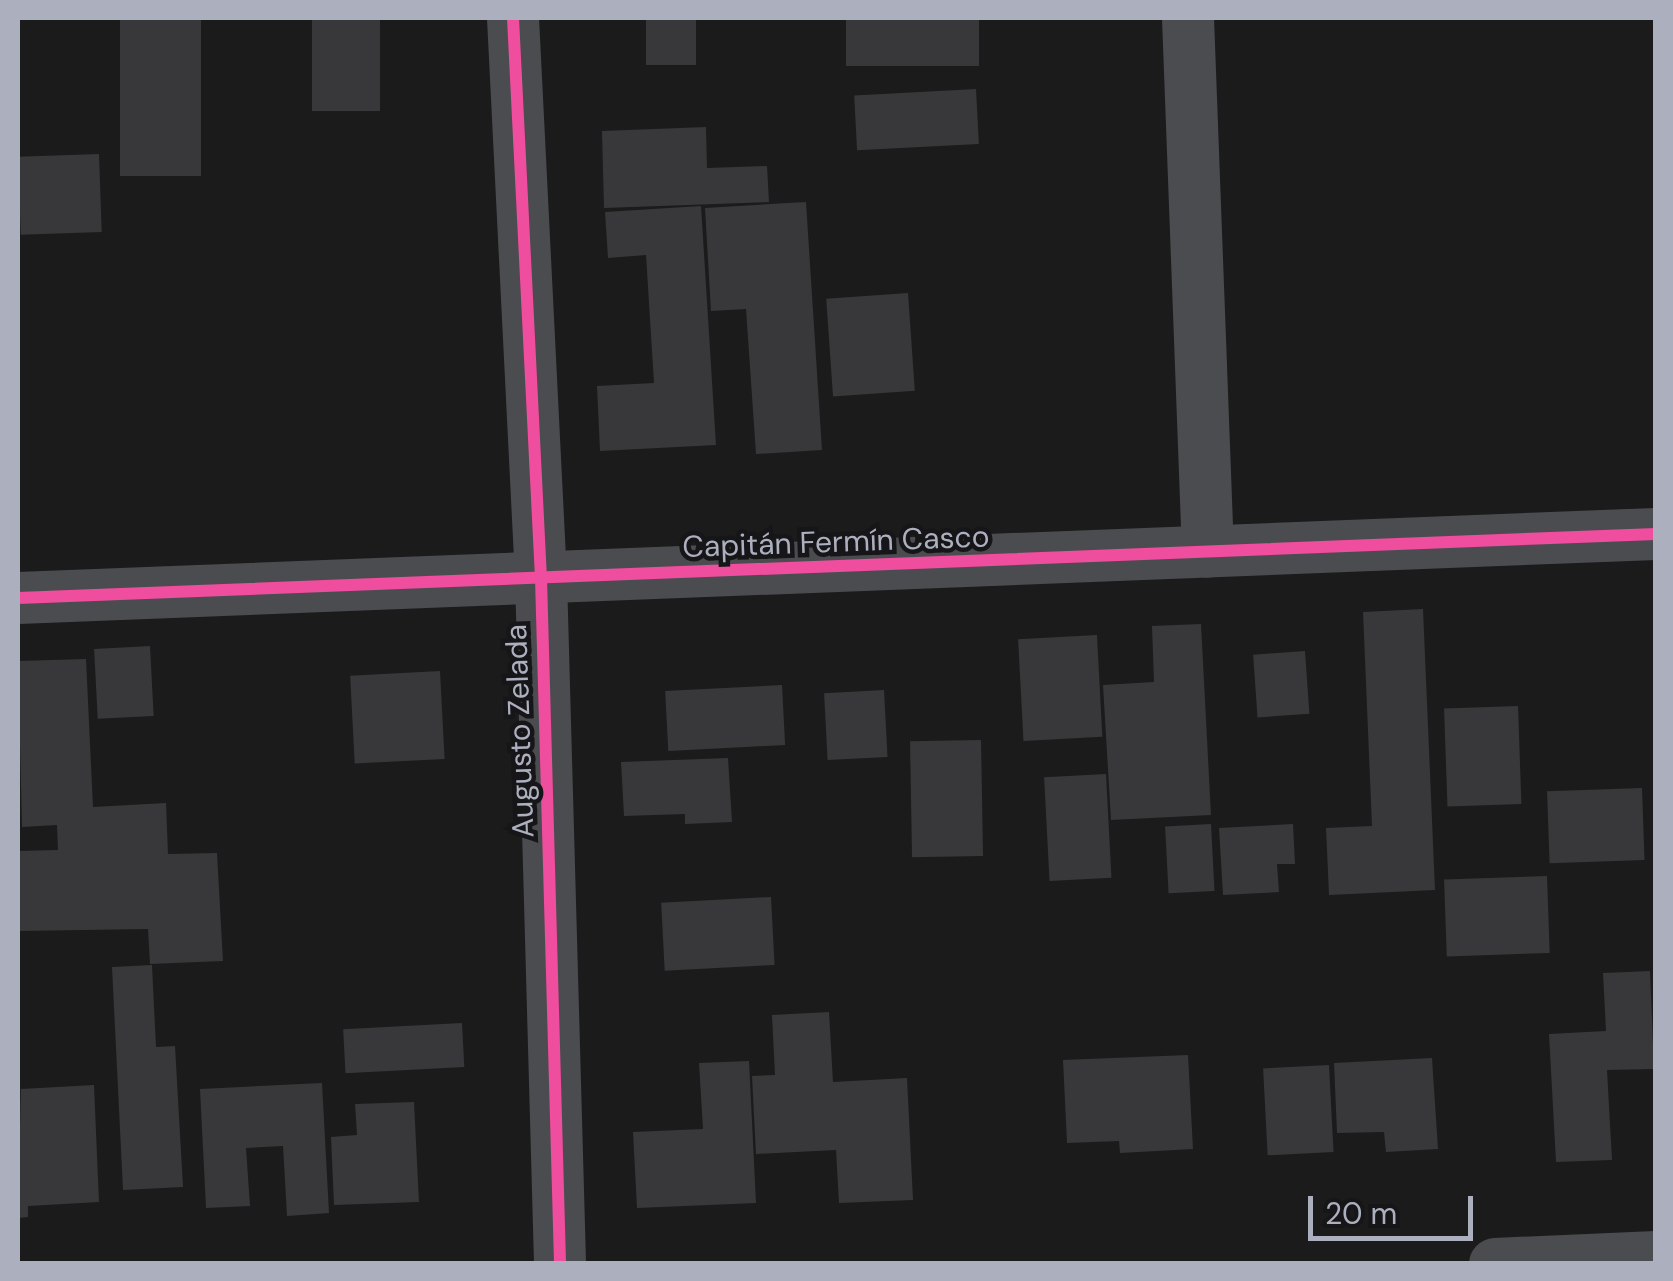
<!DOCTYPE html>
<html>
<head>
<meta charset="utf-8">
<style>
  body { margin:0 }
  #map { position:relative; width:1673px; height:1281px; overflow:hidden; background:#1b1b1c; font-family:"DM Sans",sans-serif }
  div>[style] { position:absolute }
  .building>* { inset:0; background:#38383a; transform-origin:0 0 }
  .street>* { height:52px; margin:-26px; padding:0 26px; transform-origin:26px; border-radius:26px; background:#4b4c50 }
  .cycleway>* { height:12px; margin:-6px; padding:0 6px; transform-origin:6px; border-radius:6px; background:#ef4d9e }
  span { translate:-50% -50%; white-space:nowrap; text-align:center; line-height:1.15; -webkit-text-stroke:9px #161518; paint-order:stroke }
  .street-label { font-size:30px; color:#acafbe }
  .frame { position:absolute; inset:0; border:20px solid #acafbe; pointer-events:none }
  .scale { position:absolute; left:1308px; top:1196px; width:165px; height:45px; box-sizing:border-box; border:5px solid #acafbe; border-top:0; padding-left:12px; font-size:30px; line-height:35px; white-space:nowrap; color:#acafbe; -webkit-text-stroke:8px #161518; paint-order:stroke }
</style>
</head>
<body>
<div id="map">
  <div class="building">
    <i style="left:120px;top:18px;width:81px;height:158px"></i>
    <i style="left:312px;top:18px;width:68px;height:93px"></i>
    <i style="left:646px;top:18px;width:50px;height:47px"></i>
    <i style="left:846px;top:18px;width:133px;height:48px"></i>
    <i style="left:976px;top:89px;width:55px;height:122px;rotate:87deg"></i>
    <i style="clip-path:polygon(706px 127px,707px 168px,767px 166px,769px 202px,604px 208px,602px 131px)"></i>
    <i style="left:99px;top:154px;width:78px;height:81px;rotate:88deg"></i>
    <i style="clip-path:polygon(806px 202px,822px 450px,756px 454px,746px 309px,711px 311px,705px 208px)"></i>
    <i style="clip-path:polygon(701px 206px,716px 445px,600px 451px,597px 386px,654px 383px,646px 255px,608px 258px,605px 212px)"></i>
    <i style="left:908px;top:293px;width:98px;height:82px;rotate:86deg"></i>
    <i style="clip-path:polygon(1423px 609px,1435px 890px,1329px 895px,1326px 828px,1372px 826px,1363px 612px)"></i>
    <i style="clip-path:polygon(1201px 624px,1211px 815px,1111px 820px,1103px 685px,1154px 682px,1152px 626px)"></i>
    <i style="left:1097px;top:635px;width:102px;height:79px;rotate:87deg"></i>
    <i style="left:150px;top:646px;width:70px;height:56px;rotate:87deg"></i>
    <i style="left:1305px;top:651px;width:63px;height:52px;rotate:86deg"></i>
    <i style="clip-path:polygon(86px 659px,93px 807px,166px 803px,168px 854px,217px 853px,223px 961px,150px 964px,148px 929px,18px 931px,18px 851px,58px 850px,57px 825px,22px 827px,18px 661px)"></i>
    <i style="left:440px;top:671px;width:88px;height:90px;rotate:87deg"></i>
    <i style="left:782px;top:685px;width:60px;height:117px;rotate:87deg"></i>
    <i style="left:884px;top:690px;width:67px;height:60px;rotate:87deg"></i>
    <i style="left:1518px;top:706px;width:98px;height:74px;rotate:88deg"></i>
    <i style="left:981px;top:740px;width:116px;height:71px;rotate:89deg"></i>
    <i style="clip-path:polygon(728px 758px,732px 822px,685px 824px,685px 814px,624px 816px,621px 762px)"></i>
    <i style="left:1106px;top:774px;width:104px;height:62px;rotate:87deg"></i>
    <i style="left:1642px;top:788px;width:72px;height:95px;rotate:88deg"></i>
    <i style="left:1211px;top:824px;width:67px;height:46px;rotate:87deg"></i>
    <i style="clip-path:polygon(1293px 824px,1295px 864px,1277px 864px,1279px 892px,1223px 895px,1219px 828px)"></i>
    <i style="left:1547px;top:876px;width:77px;height:103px;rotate:88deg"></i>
    <i style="left:771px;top:897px;width:68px;height:110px;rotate:87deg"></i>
    <i style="clip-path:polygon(152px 965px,156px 1047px,175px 1046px,183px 1187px,123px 1190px,112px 967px)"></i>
    <i style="clip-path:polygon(1650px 971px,1654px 1069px,1607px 1070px,1612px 1160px,1556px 1162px,1549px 1034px,1606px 1031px,1603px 973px)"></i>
    <i style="clip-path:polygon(829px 1012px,833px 1082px,907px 1078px,913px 1200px,839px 1203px,836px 1150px,756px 1154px,752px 1076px,775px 1075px,772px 1015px)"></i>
    <i style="left:462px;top:1023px;width:44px;height:119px;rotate:87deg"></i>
    <i style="clip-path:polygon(1188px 1055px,1193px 1149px,1120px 1153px,1119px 1141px,1067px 1143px,1063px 1060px)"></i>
    <i style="clip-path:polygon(1432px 1058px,1438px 1149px,1386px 1152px,1384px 1132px,1337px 1133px,1334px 1063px)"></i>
    <i style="clip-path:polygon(749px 1061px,756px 1203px,637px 1208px,633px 1132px,703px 1129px,699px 1063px)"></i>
    <i style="left:1329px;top:1065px;width:87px;height:66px;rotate:87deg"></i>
    <i style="clip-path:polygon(21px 1080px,21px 1089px,94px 1085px,99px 1202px,28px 1206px,28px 1217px,18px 1218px)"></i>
    <i style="clip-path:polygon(322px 1083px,329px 1213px,287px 1216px,283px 1146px,246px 1148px,250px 1206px,206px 1208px,200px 1089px)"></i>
    <i style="clip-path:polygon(414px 1102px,419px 1202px,334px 1205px,331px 1137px,357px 1135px,355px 1104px)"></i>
  </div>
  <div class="street">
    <i style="left:513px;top:18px;width:561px;rotate:87.14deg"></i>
    <i style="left:541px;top:578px;width:686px;rotate:88.41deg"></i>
    <i style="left:1188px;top:18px;width:534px;rotate:87.86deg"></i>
    <i style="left:18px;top:598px;width:1639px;rotate:-2.24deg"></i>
    <i style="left:1495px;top:1264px;width:161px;rotate:-2.5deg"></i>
  </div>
  <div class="cycleway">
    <i style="left:513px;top:18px;width:561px;rotate:87.14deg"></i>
    <i style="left:541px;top:578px;width:686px;rotate:88.41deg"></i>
    <i style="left:18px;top:598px;width:1639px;rotate:-2.24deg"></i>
  </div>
  <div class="street-label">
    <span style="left:836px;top:542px;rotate:-2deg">Capitán Fermín Casco</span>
    <span style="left:520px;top:731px;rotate:-92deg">Augusto Zelada</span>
  </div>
  <div class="frame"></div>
  <div class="scale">20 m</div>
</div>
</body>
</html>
